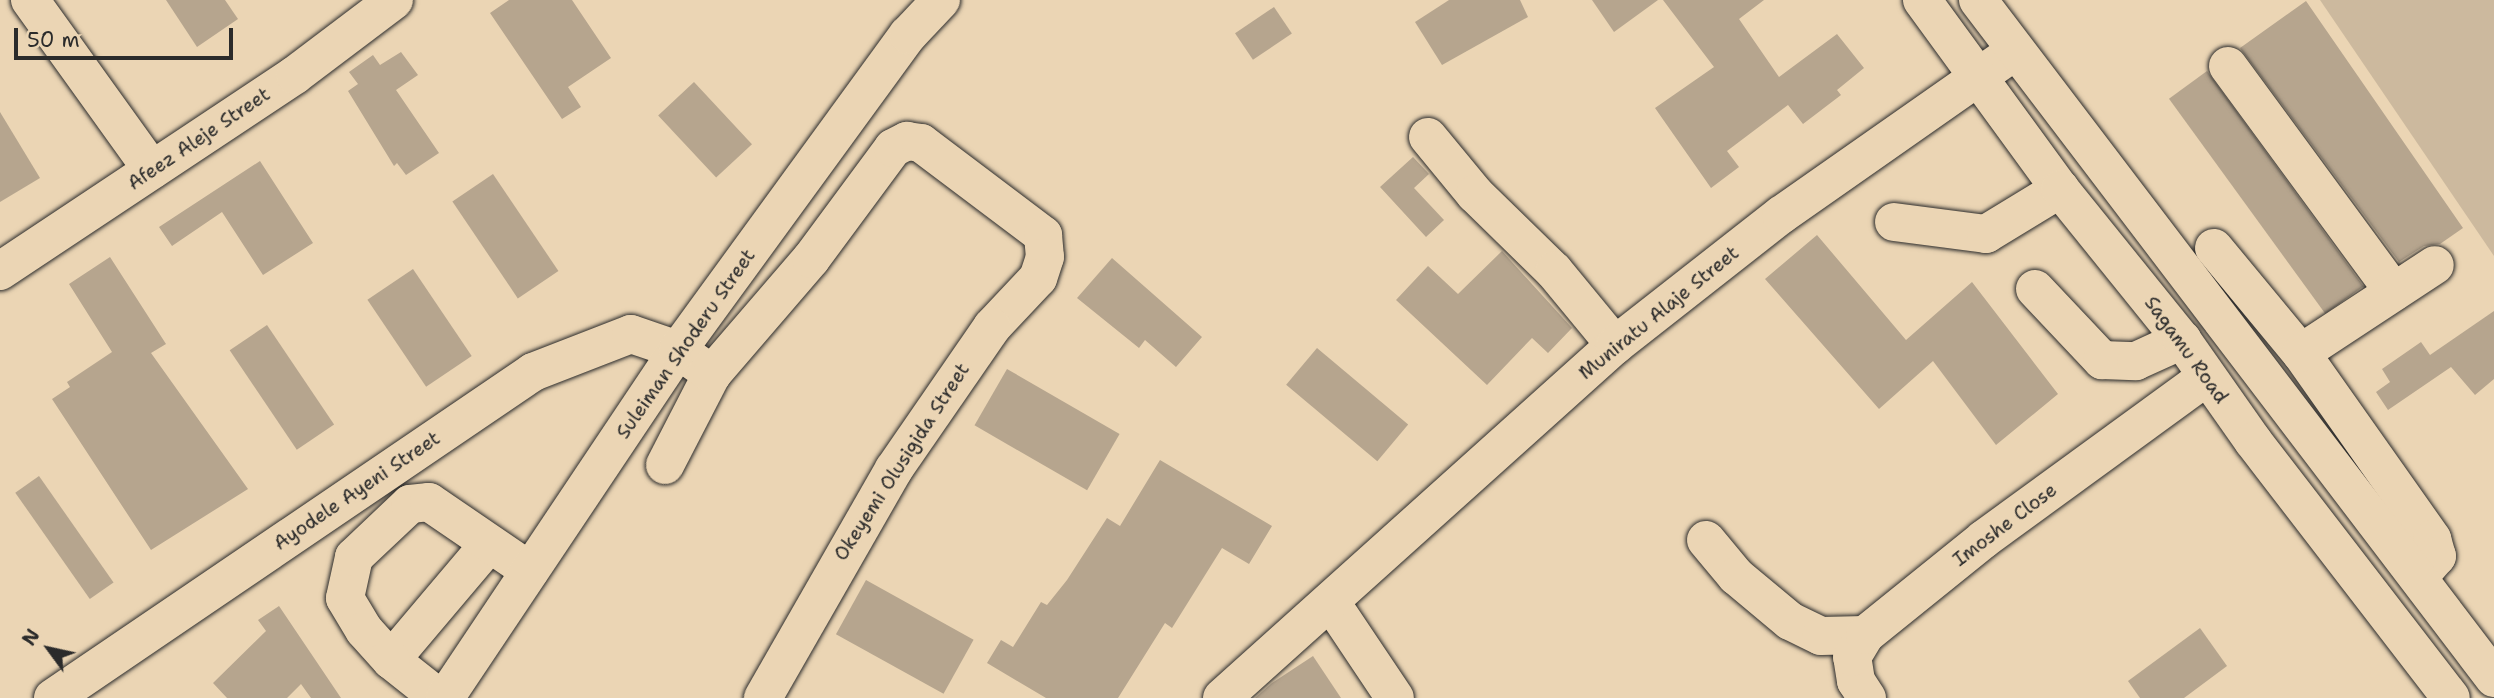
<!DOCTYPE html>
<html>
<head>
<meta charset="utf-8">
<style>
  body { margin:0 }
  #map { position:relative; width:2494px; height:698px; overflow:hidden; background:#ebd5b4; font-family:"Shantell Sans",sans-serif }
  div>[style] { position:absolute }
  .green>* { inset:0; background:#ccb99e }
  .building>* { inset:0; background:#b6a58e; transform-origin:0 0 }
  .roads { filter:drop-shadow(0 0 2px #2b2b2b) drop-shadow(0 0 2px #2b2b2b) }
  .minor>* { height:38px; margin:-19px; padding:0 19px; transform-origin:19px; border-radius:19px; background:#ebd5b4 }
  .highway>* { height:38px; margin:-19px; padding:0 19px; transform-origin:19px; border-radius:19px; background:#ebd5b4 }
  span { translate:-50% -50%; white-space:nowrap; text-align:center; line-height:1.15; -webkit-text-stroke:6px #ebd5b4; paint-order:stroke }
  .street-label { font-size:19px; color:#2b2b2b }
  .north { position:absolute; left:14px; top:614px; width:70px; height:70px; -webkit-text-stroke:5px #ebd5b4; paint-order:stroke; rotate:303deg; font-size:19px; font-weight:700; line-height:28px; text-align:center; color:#2b2b2b }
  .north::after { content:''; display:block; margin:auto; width:24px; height:32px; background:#2b2b2b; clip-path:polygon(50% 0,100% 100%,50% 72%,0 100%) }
  .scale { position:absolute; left:14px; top:28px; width:219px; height:32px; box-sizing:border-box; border:4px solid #2b2b2b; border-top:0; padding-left:9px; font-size:21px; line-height:24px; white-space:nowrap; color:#2b2b2b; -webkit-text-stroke:5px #ebd5b4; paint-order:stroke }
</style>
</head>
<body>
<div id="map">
  <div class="green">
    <i style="clip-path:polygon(2320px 0,2494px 0,2494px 256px)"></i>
  </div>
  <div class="building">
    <i style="clip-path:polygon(166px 0,225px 0,238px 19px,197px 47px)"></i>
    <i style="clip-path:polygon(509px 0,572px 0,611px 58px,568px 87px,581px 107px,562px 119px,490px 13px)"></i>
    <i style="clip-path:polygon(1449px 0,1520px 0,1528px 17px,1442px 65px,1415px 22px)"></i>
    <i style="clip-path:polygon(1592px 0,1658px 0,1614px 32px)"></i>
    <i style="clip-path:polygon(1663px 0,1764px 0,1739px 19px,1779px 77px,1837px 34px,1864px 68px,1837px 90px,1841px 95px,1803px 124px,1788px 105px,1727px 151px,1739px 167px,1711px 188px,1655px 108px,1714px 67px)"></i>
    <i style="clip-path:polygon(2306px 1px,2463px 228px,2440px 244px,2424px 246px,2399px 262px,2240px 48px)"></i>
    <i style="left:1274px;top:7px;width:32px;height:47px;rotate:56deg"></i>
    <i style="clip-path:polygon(401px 52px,418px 75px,396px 90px,439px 153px,406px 175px,397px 163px,394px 166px,348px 91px,358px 84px,349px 72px,373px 55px,380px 65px)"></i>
    <i style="left:2207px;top:71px;width:266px;height:47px;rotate:54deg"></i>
    <i style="left:694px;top:82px;width:85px;height:49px;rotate:47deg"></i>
    <i style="clip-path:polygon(0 112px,40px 178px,0 202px)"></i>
    <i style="clip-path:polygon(1413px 157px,1429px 174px,1414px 188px,1444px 220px,1426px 237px,1380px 187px)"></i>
    <i style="clip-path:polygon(260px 161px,313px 243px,263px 275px,222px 212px,172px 246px,159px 227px)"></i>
    <i style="left:493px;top:174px;width:117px;height:49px;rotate:56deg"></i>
    <i style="clip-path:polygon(1817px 235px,1906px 340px,1972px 282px,2058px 394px,1996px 445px,1933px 361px,1879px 409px,1765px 279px)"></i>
    <i style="clip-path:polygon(1502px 251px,1572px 328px,1548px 353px,1532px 338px,1487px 385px,1396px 300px,1428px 266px,1458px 294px)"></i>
    <i style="clip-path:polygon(110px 257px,166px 344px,151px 353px,248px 489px,151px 550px,52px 399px,70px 387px,67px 382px,112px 352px,69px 284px)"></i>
    <i style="clip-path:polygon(1112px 258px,1202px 337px,1176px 367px,1145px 340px,1139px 348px,1077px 298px)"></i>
    <i style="left:413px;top:269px;width:105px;height:55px;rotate:56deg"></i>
    <i style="clip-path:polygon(2494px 311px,2494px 379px,2475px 395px,2451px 367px,2388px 410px,2376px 392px,2390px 382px,2382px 369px,2421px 342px,2430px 355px)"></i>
    <i style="left:267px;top:325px;width:120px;height:45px;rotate:56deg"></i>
    <i style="left:1317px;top:348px;width:119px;height:48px;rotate:40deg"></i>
    <i style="left:1007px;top:369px;width:130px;height:65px;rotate:30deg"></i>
    <i style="clip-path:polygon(1160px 460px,1272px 526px,1249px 564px,1222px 548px,1172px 628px,1165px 623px,1118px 698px,1046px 698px,987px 663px,1001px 640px,1013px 647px,1041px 602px,1047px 605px,1067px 580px,1107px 518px,1120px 526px)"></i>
    <i style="left:39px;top:476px;width:130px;height:29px;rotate:55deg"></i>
    <i style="left:866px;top:580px;width:123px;height:62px;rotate:29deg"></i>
    <i style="clip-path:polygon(279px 606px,341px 698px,311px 698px,301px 684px,287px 698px,227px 698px,213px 683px,266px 631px,258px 620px)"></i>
    <i style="clip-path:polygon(2200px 628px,2227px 666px,2184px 698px,2140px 698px,2128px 681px)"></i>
    <i style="clip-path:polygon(1313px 656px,1341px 698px,1255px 698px,1272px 683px)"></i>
  </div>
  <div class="roads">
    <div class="minor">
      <i style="left:30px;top:0;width:209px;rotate:54.3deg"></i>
      <i style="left:2228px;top:66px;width:280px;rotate:53.7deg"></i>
      <i style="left:1428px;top:137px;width:74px;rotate:50.5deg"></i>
      <i style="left:1475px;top:194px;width:110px;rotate:44.3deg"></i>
      <i style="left:1554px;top:271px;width:96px;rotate:50.5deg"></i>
      <i style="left:1894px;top:222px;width:93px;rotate:7.4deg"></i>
      <i style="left:1986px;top:234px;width:87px;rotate:-31.3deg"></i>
      <i style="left:2214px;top:248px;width:136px;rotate:50.4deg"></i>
      <i style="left:2301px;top:353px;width:228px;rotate:54.8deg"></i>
      <i style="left:2432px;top:539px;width:18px;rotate:74deg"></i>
      <i style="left:2437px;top:556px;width:28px;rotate:131deg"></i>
      <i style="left:0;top:271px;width:354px;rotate:-33.6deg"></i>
      <i style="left:295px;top:75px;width:124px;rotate:-37.1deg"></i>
      <i style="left:2035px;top:289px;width:98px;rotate:46.7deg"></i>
      <i style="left:2102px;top:360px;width:34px;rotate:2deg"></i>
      <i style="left:2136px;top:361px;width:51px;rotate:-24.5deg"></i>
      <i style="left:2301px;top:353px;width:160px;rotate:-33.3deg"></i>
      <i style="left:665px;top:465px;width:102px;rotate:-62.7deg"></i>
      <i style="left:1706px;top:540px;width:47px;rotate:50.2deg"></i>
      <i style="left:1736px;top:576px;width:70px;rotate:39.8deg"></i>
      <i style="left:1790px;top:621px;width:34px;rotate:26deg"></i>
      <i style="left:1821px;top:636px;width:44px;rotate:-1.3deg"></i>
      <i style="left:1332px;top:604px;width:113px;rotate:56.2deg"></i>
      <i style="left:391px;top:660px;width:152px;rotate:-49.8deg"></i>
      <i style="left:53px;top:698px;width:580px;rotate:-34.18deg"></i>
      <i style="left:533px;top:372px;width:105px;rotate:-21.2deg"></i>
      <i style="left:631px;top:334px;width:50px;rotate:18.8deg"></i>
      <i style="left:678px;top:350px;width:42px;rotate:35.2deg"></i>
      <i style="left:712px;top:374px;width:152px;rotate:-49.3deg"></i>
      <i style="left:811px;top:259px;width:138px;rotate:-53.5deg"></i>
      <i style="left:893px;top:148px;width:16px;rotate:-27deg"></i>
      <i style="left:907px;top:141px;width:14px;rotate:8deg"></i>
      <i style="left:921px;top:143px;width:153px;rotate:37deg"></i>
      <i style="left:1043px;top:235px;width:22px;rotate:85deg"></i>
      <i style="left:1045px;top:257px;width:22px;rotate:108deg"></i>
      <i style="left:1038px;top:278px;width:67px;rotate:133.2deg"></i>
      <i style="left:992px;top:327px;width:173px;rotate:124.6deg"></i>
      <i style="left:894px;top:469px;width:264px;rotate:119.8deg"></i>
      <i style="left:439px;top:698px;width:61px;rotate:-141.6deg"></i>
      <i style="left:391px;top:660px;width:40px;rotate:-132deg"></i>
      <i style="left:364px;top:630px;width:37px;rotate:-121deg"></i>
      <i style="left:345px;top:598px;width:42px;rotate:-77.6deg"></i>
      <i style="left:354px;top:557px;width:77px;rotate:-43.4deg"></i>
      <i style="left:410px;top:504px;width:19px;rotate:-6deg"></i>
      <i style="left:429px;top:502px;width:122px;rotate:34.3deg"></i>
      <i style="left:445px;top:698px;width:419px;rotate:-56.2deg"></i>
      <i style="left:678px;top:350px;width:390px;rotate:-53.9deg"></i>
      <i style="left:908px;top:35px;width:48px;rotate:-46.7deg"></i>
      <i style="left:1222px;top:698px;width:528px;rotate:-41.93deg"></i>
      <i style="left:1615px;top:345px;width:211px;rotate:-38.1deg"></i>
      <i style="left:1781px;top:215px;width:286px;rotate:-35deg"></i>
      <i style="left:1867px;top:698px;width:20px;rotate:-123deg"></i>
      <i style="left:1856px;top:681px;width:24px;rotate:-99deg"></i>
      <i style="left:1852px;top:657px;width:26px;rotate:-59deg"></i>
      <i style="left:1865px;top:635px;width:153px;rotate:-38.9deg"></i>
      <i style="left:1984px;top:539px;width:275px;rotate:-36.1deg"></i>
    </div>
    <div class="highway">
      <i style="left:1922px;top:0;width:234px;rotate:53.9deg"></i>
      <i style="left:2060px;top:189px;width:194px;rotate:51.1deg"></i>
      <i style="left:2182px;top:340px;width:123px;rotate:54.9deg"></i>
      <i style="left:2253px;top:441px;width:324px;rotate:52.4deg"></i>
      <i style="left:1978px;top:0;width:852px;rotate:52.73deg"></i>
    </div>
  </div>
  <div class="street-label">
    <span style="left:199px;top:139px;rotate:-34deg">Afeez Aleje Street</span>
    <span style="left:1659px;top:313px;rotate:-39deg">Muniratu Alaje Street</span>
    <span style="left:686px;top:344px;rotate:-55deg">Suleiman Shoderu Street</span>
    <span style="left:2186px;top:350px;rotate:54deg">Sagamu Road</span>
    <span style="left:902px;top:462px;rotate:-57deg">Okeyemi Olusigida Street</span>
    <span style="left:357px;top:491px;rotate:-34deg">Ayodele Ayeni Street</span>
    <span style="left:2005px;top:525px;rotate:-37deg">Imoshe Close</span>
  </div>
  <div class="north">N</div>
  <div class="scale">50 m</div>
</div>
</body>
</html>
